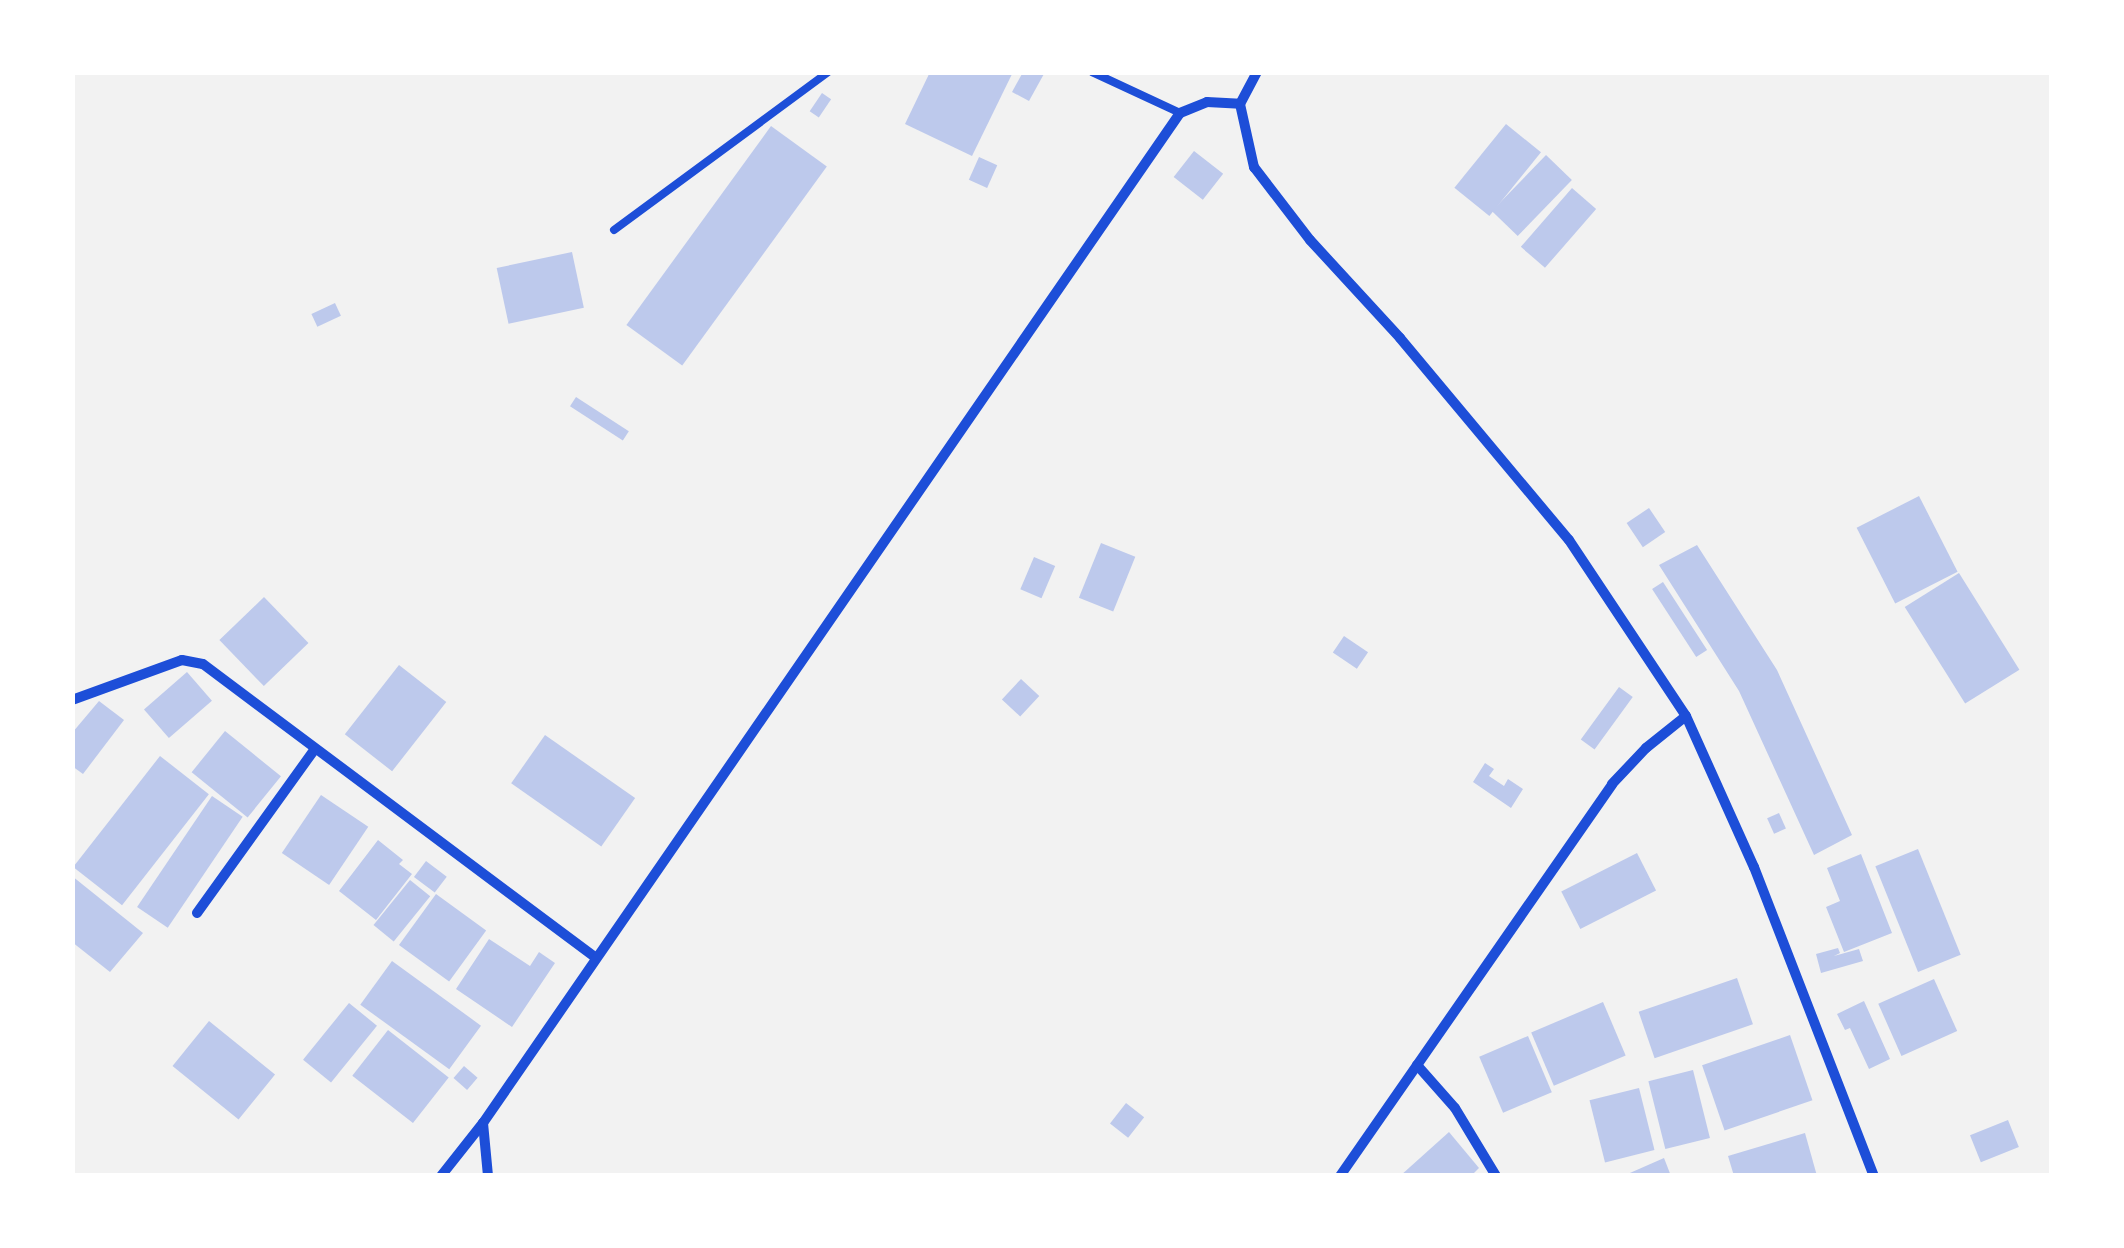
<!DOCTYPE html>
<html>
<head>
<meta charset="utf-8">
<style>
  body { margin:0 }
  #map { position:relative; width:2124px; height:1248px; overflow:hidden; background:#f2f2f2; font-family:"Space Grotesk",sans-serif }
  div>[style] { position:absolute }
  .building>* { inset:0; background:#bdc9ec; transform-origin:0 0 }
  .service>* { height:8px; margin:-4px; padding:0 4px; transform-origin:4px; border-radius:4px; background:#1d4ed8 }
  .minor>* { height:10px; margin:-5px; padding:0 5px; transform-origin:5px; border-radius:5px; background:#1d4ed8 }
  span { translate:-50% -50%; white-space:nowrap; text-align:center; line-height:1.15; -webkit-text-stroke:8px #fff; paint-order:stroke }
  .frame { position:absolute; inset:0; border:75px solid #fff; pointer-events:none }
</style>
</head>
<body>
<div id="map">
  <div class="building">
    <i style="clip-path:polygon(930px 72px,1013px 72px,972px 156px,905px 124px)"></i>
    <i style="clip-path:polygon(1023px 72px,1045px 72px,1029px 101px,1012px 92px)"></i>
    <i style="left:822px;top:93px;width:11px;height:22px;rotate:34deg"></i>
    <i style="left:1506px;top:124px;width:45px;height:82px;rotate:39deg"></i>
    <i style="left:771px;top:126px;width:69px;height:246px;rotate:36deg"></i>
    <i style="left:1194px;top:151px;width:37px;height:33px;rotate:38deg"></i>
    <i style="left:1546px;top:155px;width:36px;height:78px;rotate:44deg"></i>
    <i style="left:979px;top:157px;width:20px;height:25px;rotate:24deg"></i>
    <i style="left:1572px;top:188px;width:32px;height:78px;rotate:41deg"></i>
    <i style="left:572px;top:252px;width:57px;height:77px;rotate:78deg"></i>
    <i style="left:335px;top:303px;width:14px;height:26px;rotate:65deg"></i>
    <i style="left:576px;top:397px;width:63px;height:11px;rotate:33deg"></i>
    <i style="left:1919px;top:496px;width:85px;height:70px;rotate:63deg"></i>
    <i style="left:1649px;top:508px;width:29px;height:27px;rotate:56deg"></i>
    <i style="left:1101px;top:543px;width:37px;height:59px;rotate:22deg"></i>
    <i style="clip-path:polygon(1697px 545px,1777px 670px,1852px 835px,1814px 855px,1739px 691px,1659px 565px)"></i>
    <i style="left:1034px;top:557px;width:23px;height:35px;rotate:23deg"></i>
    <i style="left:1959px;top:573px;width:114px;height:64px;rotate:58deg"></i>
    <i style="left:1663px;top:582px;width:81px;height:13px;rotate:57deg"></i>
    <i style="left:264px;top:597px;width:64px;height:62px;rotate:46deg"></i>
    <i style="left:1344px;top:636px;width:29px;height:20px;rotate:34deg"></i>
    <i style="left:399px;top:665px;width:60px;height:88px;rotate:38deg"></i>
    <i style="left:187px;top:672px;width:38px;height:57px;rotate:49deg"></i>
    <i style="left:1021px;top:679px;width:25px;height:28px;rotate:43deg"></i>
    <i style="left:1619px;top:687px;width:17px;height:65px;rotate:36deg"></i>
    <i style="clip-path:polygon(99px 701px,124px 720px,83px 774px,72px 766px,72px 733px)"></i>
    <i style="left:225px;top:731px;width:72px;height:53px;rotate:39deg"></i>
    <i style="left:545px;top:735px;width:110px;height:59px;rotate:35deg"></i>
    <i style="left:160px;top:756px;width:62px;height:141px;rotate:38deg"></i>
    <i style="clip-path:polygon(1485px 763px,1494px 769px,1489px 776px,1504px 786px,1508px 779px,1523px 789px,1511px 808px,1473px 782px)"></i>
    <i style="left:321px;top:795px;width:57px;height:70px;rotate:34deg"></i>
    <i style="left:212px;top:796px;width:37px;height:134px;rotate:34deg"></i>
    <i style="left:1779px;top:813px;width:17px;height:13px;rotate:66deg"></i>
    <i style="clip-path:polygon(378px 840px,403px 860px,399px 864px,412px 874px,376px 920px,339px 891px)"></i>
    <i style="left:1918px;top:849px;width:114px;height:46px;rotate:68deg"></i>
    <i style="left:1637px;top:853px;width:42px;height:85px;rotate:63deg"></i>
    <i style="clip-path:polygon(1861px 854px,1892px 933px,1844px 952px,1826px 907px,1840px 901px,1827px 868px)"></i>
    <i style="left:426px;top:861px;width:26px;height:20px;rotate:37deg"></i>
    <i style="clip-path:polygon(72px 876px,143px 933px,110px 972px,72px 942px)"></i>
    <i style="left:410px;top:880px;width:26px;height:58px;rotate:39deg"></i>
    <i style="left:436px;top:894px;width:62px;height:63px;rotate:36deg"></i>
    <i style="clip-path:polygon(489px 939px,530px 966px,539px 952px,555px 963px,512px 1027px,456px 989px)"></i>
    <i style="clip-path:polygon(1838px 948px,1840px 953px,1834px 956px,1859px 949px,1863px 961px,1821px 973px,1816px 954px)"></i>
    <i style="left:392px;top:961px;width:110px;height:54px;rotate:36deg"></i>
    <i style="left:1737px;top:978px;width:49px;height:104px;rotate:71deg"></i>
    <i style="left:1934px;top:979px;width:57px;height:61px;rotate:66deg"></i>
    <i style="clip-path:polygon(1864px 1001px,1890px 1059px,1869px 1069px,1850px 1028px,1845px 1030px,1837px 1014px)"></i>
    <i style="left:1603px;top:1002px;width:58px;height:78px;rotate:67deg"></i>
    <i style="left:349px;top:1003px;width:36px;height:73px;rotate:39deg"></i>
    <i style="left:209px;top:1021px;width:85px;height:58px;rotate:39deg"></i>
    <i style="left:388px;top:1030px;width:77px;height:58px;rotate:38deg"></i>
    <i style="left:1790px;top:1035px;width:69px;height:93px;rotate:71deg"></i>
    <i style="left:1528px;top:1036px;width:61px;height:53px;rotate:67deg"></i>
    <i style="left:464px;top:1066px;width:18px;height:16px;rotate:41deg"></i>
    <i style="left:1693px;top:1070px;width:70px;height:46px;rotate:76deg"></i>
    <i style="left:1639px;top:1088px;width:64px;height:51px;rotate:76deg"></i>
    <i style="left:1126px;top:1103px;width:23px;height:26px;rotate:38deg"></i>
    <i style="left:2008px;top:1120px;width:29px;height:41px;rotate:68deg"></i>
    <i style="clip-path:polygon(1449px 1132px,1479px 1168px,1471px 1176px,1400px 1176px)"></i>
    <i style="clip-path:polygon(1805px 1133px,1817px 1176px,1734px 1176px,1728px 1156px)"></i>
    <i style="clip-path:polygon(1664px 1158px,1671px 1176px,1623px 1176px)"></i>
  </div>
  <div class="service">
    <i style="left:1092px;top:72px;width:97px;rotate:25deg"></i>
    <i style="left:614px;top:230px;width:266px;rotate:-36.4deg"></i>
  </div>
  <div class="minor">
    <i style="left:1257px;top:72px;width:36px;rotate:118deg"></i>
    <i style="left:1240px;top:104px;width:65px;rotate:77.5deg"></i>
    <i style="left:1254px;top:167px;width:92px;rotate:52.5deg"></i>
    <i style="left:1310px;top:240px;width:133px;rotate:47.4deg"></i>
    <i style="left:1400px;top:338px;width:263px;rotate:50.1deg"></i>
    <i style="left:1569px;top:540px;width:211px;rotate:56.4deg"></i>
    <i style="left:1686px;top:716px;width:166px;rotate:65.8deg"></i>
    <i style="left:1754px;top:867px;width:331px;rotate:68.8deg"></i>
    <i style="left:72px;top:700px;width:117px;rotate:-20deg"></i>
    <i style="left:182px;top:660px;width:21px;rotate:11deg"></i>
    <i style="left:203px;top:664px;width:491px;rotate:36.8deg"></i>
    <i style="left:197px;top:913px;width:202px;rotate:-54.3deg"></i>
    <i style="left:1417px;top:1065px;width:57px;rotate:48.5deg"></i>
    <i style="left:1455px;top:1108px;width:79px;rotate:58.9deg"></i>
    <i style="left:483px;top:1123px;width:53px;rotate:84.6deg"></i>
    <i style="left:441px;top:1176px;width:68px;rotate:-51.6deg"></i>
    <i style="left:483px;top:1123px;width:1227px;rotate:-55.39deg"></i>
    <i style="left:1180px;top:113px;width:29px;rotate:-22deg"></i>
    <i style="left:1207px;top:102px;width:33px;rotate:3deg"></i>
    <i style="left:1340px;top:1176px;width:477px;rotate:-55.2deg"></i>
    <i style="left:1612px;top:784px;width:50px;rotate:-46.6deg"></i>
    <i style="left:1646px;top:748px;width:51px;rotate:-38.7deg"></i>
  </div>
  <div class="frame"></div>
</div>
</body>
</html>
